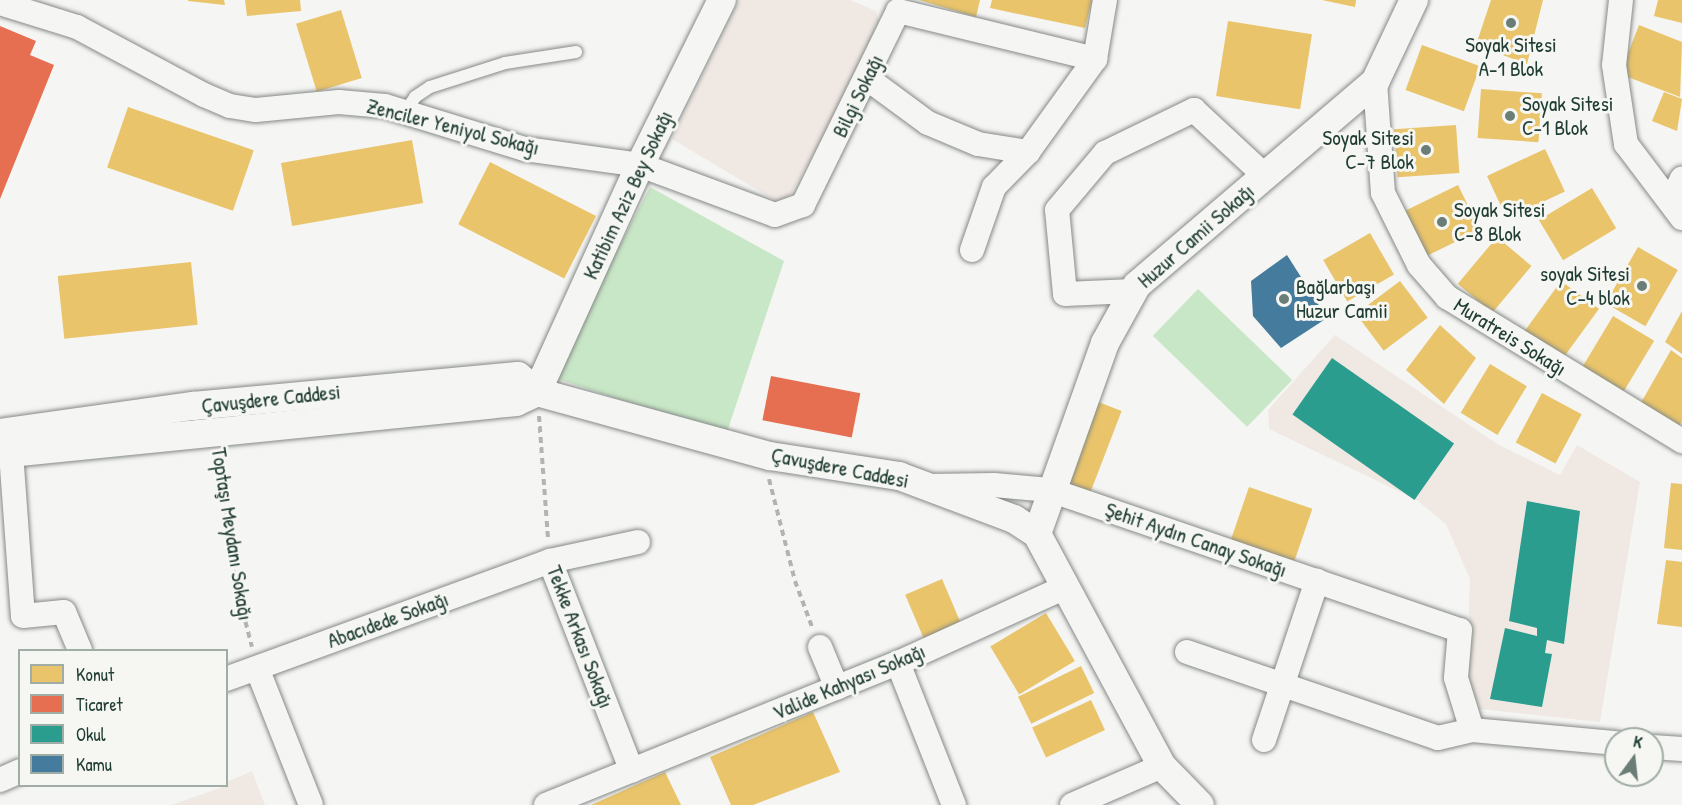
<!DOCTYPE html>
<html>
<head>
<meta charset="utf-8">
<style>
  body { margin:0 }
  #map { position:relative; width:1682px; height:805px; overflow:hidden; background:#f5f5f3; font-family:"Patrick Hand",sans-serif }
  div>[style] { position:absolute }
  .built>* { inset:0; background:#f0e8e2 }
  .green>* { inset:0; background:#c8e7c6; transform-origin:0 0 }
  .homes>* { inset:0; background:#e9c46a; transform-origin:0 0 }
  .shops>* { inset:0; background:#e76f51; transform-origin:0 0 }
  .schools>* { inset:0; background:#2a9d8f; transform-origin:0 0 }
  .public>* { inset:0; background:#457b9d }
  .path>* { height:4px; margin-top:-2px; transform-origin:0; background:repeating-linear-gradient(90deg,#b0b4b2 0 6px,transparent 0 10.5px) }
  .roads { filter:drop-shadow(0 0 2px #858a88) drop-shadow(0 0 2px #858a88) }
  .service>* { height:12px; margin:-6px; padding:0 6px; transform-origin:6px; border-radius:6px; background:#f5f5f3 }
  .minor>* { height:24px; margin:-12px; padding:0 12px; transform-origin:12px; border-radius:12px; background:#f5f5f3 }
  .tertiary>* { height:28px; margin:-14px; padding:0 14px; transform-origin:14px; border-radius:14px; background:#f5f5f3 }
  .dots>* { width:16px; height:16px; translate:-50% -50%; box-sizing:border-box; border:3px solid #f6f6f2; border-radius:50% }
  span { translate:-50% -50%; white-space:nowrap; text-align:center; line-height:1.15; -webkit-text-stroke:6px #f6f6f2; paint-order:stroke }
  .poi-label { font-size:21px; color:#1f3d34 }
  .left { translate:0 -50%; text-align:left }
  .right { translate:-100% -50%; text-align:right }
  .street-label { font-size:21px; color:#1f3d34 }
  .legend { position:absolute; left:18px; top:649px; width:210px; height:138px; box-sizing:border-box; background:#f6f6f2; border:2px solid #a0aca6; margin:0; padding:8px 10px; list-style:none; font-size:18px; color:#1f3d34 }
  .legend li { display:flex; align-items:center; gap:12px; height:30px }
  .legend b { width:30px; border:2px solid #a0aca6 }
  .north { position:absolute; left:1604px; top:727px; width:60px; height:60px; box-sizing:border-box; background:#f6f6f2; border:2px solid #a0aca6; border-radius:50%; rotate:15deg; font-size:16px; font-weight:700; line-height:24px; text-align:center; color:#1f3d34 }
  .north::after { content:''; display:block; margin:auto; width:21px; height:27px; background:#6a7d77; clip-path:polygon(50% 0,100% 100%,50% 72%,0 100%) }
</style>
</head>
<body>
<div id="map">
  <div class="built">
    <i style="clip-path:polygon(739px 0,850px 0,876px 11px,879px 21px,845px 97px,784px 206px,672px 139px)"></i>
    <i style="clip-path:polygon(1335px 335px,1499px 445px,1560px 475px,1577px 445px,1640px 482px,1600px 722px,1480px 709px,1467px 679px,1470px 579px,1446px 524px,1417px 500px,1269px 429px,1268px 410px)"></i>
    <i style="clip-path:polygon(252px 771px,265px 805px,171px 805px,226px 786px,227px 782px)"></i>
  </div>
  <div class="green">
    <i style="clip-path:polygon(650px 187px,784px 261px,726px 435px,552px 377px)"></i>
    <i style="left:1198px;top:289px;width:131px;height:65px;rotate:44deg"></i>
  </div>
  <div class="homes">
    <i style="clip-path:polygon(224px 0,225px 5px,188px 1px,188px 0)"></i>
    <i style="clip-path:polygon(245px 0,300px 0,301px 11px,247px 16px)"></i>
    <i style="clip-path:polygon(919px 0,980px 0,976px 17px)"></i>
    <i style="clip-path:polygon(992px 0,1092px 0,1085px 28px,990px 8px)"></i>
    <i style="clip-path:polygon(1322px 0,1356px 0,1355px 7px)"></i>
    <i style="clip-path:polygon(1491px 0,1543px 0,1527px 64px,1476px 45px)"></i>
    <i style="clip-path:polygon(1658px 0,1682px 0,1682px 23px,1654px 16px)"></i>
    <i style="left:341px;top:10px;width:71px;height:47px;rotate:73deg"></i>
    <i style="left:1228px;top:21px;width:85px;height:76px;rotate:9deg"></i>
    <i style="clip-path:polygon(1639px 25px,1682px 42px,1680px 97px,1620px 74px)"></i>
    <i style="left:1422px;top:45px;width:62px;height:48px;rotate:20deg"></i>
    <i style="left:1481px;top:89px;width:61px;height:49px;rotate:4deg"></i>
    <i style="clip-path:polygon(1664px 92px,1682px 99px,1677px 131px,1652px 121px)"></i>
    <i style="left:128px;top:107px;width:133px;height:64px;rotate:19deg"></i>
    <i style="left:1456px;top:125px;width:48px;height:62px;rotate:86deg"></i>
    <i style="left:412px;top:140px;width:64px;height:133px;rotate:80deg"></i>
    <i style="left:1545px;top:149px;width:47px;height:64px;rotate:65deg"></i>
    <i style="left:490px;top:162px;width:119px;height:70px;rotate:27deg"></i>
    <i style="left:1458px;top:185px;width:50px;height:61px;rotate:64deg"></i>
    <i style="left:1592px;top:188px;width:47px;height:62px;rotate:59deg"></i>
    <i style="left:1370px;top:233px;width:48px;height:54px;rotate:60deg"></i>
    <i style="left:1497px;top:237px;width:45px;height:61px;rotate:40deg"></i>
    <i style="left:1638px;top:247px;width:46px;height:65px;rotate:30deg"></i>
    <i style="left:191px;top:262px;width:63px;height:134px;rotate:84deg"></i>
    <i style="left:1400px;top:281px;width:46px;height:55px;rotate:53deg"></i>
    <i style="left:1561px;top:281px;width:47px;height:65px;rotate:36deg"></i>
    <i style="clip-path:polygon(1682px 311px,1682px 354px,1665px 342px)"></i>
    <i style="left:1613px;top:316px;width:48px;height:67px;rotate:31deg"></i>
    <i style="clip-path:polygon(1440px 325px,1476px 358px,1444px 404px,1406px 370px)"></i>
    <i style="clip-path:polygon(1671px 350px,1682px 358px,1682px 421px,1677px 430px,1638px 408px)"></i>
    <i style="left:1490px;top:364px;width:43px;height:57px;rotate:31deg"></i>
    <i style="left:1542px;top:393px;width:45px;height:56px;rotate:28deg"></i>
    <i style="left:1088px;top:398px;width:36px;height:90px;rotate:21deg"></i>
    <i style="clip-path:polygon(1671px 483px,1682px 484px,1682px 550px,1664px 548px)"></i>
    <i style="left:1249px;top:487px;width:67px;height:61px;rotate:19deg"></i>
    <i style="clip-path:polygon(1666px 560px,1682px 562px,1682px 627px,1657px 624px)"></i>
    <i style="left:942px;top:579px;width:56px;height:40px;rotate:67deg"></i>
    <i style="left:1046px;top:613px;width:56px;height:65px;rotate:59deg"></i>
    <i style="left:1081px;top:666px;width:30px;height:70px;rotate:64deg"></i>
    <i style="left:1091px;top:700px;width:33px;height:65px;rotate:65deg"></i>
    <i style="clip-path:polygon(813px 712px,840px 772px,753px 805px,731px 805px,710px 757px)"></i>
    <i style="clip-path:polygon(665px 772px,681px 805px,591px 805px)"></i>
  </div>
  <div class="shops">
    <i style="clip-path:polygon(0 26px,36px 41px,30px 55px,54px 65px,0 199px)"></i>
    <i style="left:771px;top:376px;width:91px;height:45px;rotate:11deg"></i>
  </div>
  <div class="schools">
    <i style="left:1332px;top:358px;width:149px;height:69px;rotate:35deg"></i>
    <i style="clip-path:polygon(1527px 501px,1580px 511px,1564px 644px,1547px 640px,1545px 653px,1552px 654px,1542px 707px,1490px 699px,1505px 628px,1537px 636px,1537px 628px,1509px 621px)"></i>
  </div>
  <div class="public">
    <i style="clip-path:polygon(1287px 255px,1327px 318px,1281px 348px,1253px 316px,1251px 281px)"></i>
  </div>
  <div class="path">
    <i style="left:539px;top:416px;width:124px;rotate:85.8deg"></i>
    <i style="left:219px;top:456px;width:126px;rotate:82.7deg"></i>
    <i style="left:235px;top:581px;width:68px;rotate:75.6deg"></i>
    <i style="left:769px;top:479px;width:105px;rotate:75.7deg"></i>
    <i style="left:795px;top:581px;width:49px;rotate:69.7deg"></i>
  </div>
  <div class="roads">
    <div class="service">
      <i style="left:405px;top:112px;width:18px;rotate:-56deg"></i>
      <i style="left:415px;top:97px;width:18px;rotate:-34deg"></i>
      <i style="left:430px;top:87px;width:79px;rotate:-17.7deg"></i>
      <i style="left:505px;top:63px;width:72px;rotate:-8.8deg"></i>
    </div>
    <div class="minor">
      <i style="left:1621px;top:0;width:65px;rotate:96.1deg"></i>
      <i style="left:1614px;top:65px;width:80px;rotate:81.4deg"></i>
      <i style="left:1626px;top:144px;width:93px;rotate:52.9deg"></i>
      <i style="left:0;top:3px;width:81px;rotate:17.3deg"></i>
      <i style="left:77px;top:27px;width:144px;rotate:28.2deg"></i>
      <i style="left:204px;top:95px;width:28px;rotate:23deg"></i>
      <i style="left:230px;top:106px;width:26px;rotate:9deg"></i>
      <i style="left:256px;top:110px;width:83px;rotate:-5.5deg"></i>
      <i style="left:339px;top:102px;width:46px;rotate:5deg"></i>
      <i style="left:385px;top:106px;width:146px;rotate:17.1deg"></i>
      <i style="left:525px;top:149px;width:116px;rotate:7.9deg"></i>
      <i style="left:640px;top:165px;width:144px;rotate:20.3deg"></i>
      <i style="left:775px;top:215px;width:30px;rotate:-20deg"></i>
      <i style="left:803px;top:205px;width:216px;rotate:-63.9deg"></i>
      <i style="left:898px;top:11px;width:203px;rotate:13.7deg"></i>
      <i style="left:868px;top:79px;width:74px;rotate:36.3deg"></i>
      <i style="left:928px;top:123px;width:54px;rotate:22.8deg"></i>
      <i style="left:978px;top:144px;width:51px;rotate:9.1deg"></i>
      <i style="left:1375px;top:82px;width:111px;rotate:85.9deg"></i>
      <i style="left:1383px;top:193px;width:80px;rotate:63.4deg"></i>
      <i style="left:1419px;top:265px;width:43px;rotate:48.8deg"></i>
      <i style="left:1447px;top:297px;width:276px;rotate:31.5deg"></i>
      <i style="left:1671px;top:202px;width:26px;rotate:-65deg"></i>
      <i style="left:972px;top:250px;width:67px;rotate:-70.8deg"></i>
      <i style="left:994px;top:187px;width:49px;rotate:-45.8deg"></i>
      <i style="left:1028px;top:152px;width:115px;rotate:-54.2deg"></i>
      <i style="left:1095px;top:59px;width:60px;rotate:-80.4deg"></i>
      <i style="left:1133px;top:291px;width:68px;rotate:177.5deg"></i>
      <i style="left:1065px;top:294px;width:84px;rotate:-95.4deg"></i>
      <i style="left:1057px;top:210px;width:75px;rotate:-49.9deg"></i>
      <i style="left:1105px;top:153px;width:99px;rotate:-25.8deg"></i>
      <i style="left:1194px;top:110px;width:97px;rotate:42.9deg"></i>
      <i style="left:11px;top:453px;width:163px;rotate:85.8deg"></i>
      <i style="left:23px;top:616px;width:41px;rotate:-5.6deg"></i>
      <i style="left:64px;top:612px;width:41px;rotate:67.2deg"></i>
      <i style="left:931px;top:486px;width:63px;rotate:-0.9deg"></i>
      <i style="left:994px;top:485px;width:56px;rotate:5.1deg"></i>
      <i style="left:1050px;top:490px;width:433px;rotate:18.9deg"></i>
      <i style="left:1460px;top:630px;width:48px;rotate:94.8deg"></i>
      <i style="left:1456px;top:678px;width:54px;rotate:72.9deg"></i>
      <i style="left:550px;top:561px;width:225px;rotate:68.7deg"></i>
      <i style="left:820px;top:647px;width:44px;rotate:67.5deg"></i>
      <i style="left:1187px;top:652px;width:265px;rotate:18.9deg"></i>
      <i style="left:1438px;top:738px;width:35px;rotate:-13deg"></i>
      <i style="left:1472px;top:730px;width:145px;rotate:5.2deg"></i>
      <i style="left:898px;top:663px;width:153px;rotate:68.5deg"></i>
      <i style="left:257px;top:668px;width:147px;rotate:68.5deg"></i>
      <i style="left:226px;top:679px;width:345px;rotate:-20deg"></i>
      <i style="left:550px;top:561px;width:90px;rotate:-12.2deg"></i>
      <i style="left:1264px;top:740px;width:168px;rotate:-71.6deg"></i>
      <i style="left:1652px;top:747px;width:30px;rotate:4deg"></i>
      <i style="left:0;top:780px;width:22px;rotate:-24deg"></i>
      <i style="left:546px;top:805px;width:380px;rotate:-22deg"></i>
      <i style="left:898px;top:663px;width:181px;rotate:-24.4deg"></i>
      <i style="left:1072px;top:805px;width:98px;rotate:-23.4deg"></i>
    </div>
    <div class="tertiary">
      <i style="left:537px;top:392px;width:249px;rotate:-65.6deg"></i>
      <i style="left:640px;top:165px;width:184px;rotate:-63.6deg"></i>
      <i style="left:0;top:433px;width:195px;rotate:-8deg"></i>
      <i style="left:193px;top:406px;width:326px;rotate:-5.3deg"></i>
      <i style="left:518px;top:376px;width:25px;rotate:40deg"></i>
      <i style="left:537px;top:392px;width:242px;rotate:15.4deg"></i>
      <i style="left:770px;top:456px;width:131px;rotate:8.8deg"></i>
      <i style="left:899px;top:476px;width:123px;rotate:20.5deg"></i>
      <i style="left:1014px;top:519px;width:27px;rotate:33deg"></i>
      <i style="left:1037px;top:534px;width:264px;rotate:61.7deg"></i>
      <i style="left:1162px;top:766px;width:54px;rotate:45.7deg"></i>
      <i style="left:0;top:454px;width:519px;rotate:-5.75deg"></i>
      <i style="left:516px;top:402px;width:23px;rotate:-25deg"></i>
      <i style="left:1037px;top:534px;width:203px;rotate:-70.4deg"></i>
      <i style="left:1105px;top:343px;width:66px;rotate:-61.1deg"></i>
      <i style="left:1137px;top:285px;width:313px;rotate:-40.5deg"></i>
      <i style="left:1375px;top:82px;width:91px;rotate:-64.6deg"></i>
    </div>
  </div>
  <div class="dots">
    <i style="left:1511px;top:23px;background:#6a7d77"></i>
    <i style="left:1510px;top:116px;background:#6a7d77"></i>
    <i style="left:1426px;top:150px;background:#6a7d77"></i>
    <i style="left:1442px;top:222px;background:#6a7d77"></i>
    <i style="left:1642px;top:286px;background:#6a7d77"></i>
    <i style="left:1284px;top:299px;background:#6a7d77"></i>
  </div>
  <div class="poi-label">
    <span style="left:1511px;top:57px">Soyak Sitesi<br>A-1 Blok</span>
    <span class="left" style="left:1522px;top:116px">Soyak Sitesi<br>C-1 Blok</span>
    <span class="right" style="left:1414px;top:150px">Soyak Sitesi<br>C-7 Blok</span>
    <span class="left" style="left:1454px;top:222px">Soyak Sitesi<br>C-8 Blok</span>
    <span class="right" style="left:1630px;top:286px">soyak Sitesi<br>C-4 blok</span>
    <span class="left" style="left:1296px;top:299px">Bağlarbaşı<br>Huzur Camii</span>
  </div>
  <div class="street-label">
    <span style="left:858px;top:96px;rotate:-64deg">Bilgi Sokağı</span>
    <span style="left:453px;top:127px;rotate:14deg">Zenciler Yeniyol Sokağı</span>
    <span style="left:628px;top:195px;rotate:-65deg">Katibim Aziz Bey Sokağı</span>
    <span style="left:1196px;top:236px;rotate:-41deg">Huzur Camii Sokağı</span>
    <span style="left:1510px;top:337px;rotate:32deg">Muratreis Sokağı</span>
    <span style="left:271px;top:399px;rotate:-6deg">Çavuşdere Caddesi</span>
    <span style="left:840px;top:468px;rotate:11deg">Çavuşdere Caddesi</span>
    <span style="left:232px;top:534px;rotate:81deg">Toptaşı Meydanı Sokağı</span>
    <span style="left:1196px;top:540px;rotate:19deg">Şehit Aydın Canay Sokağı</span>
    <span style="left:388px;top:620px;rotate:-20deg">Abacıdede Sokağı</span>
    <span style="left:580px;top:637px;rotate:69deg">Tekke Arkası Sokağı</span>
    <span style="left:849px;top:682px;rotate:-23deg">Valide Kahyası Sokağı</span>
  </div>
  <ul class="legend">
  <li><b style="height:16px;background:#e9c46a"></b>Konut</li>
  <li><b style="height:16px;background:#e76f51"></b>Ticaret</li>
  <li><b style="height:16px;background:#2a9d8f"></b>Okul</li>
  <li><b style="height:16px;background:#457b9d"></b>Kamu</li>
  </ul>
  <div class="north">K</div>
</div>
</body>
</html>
